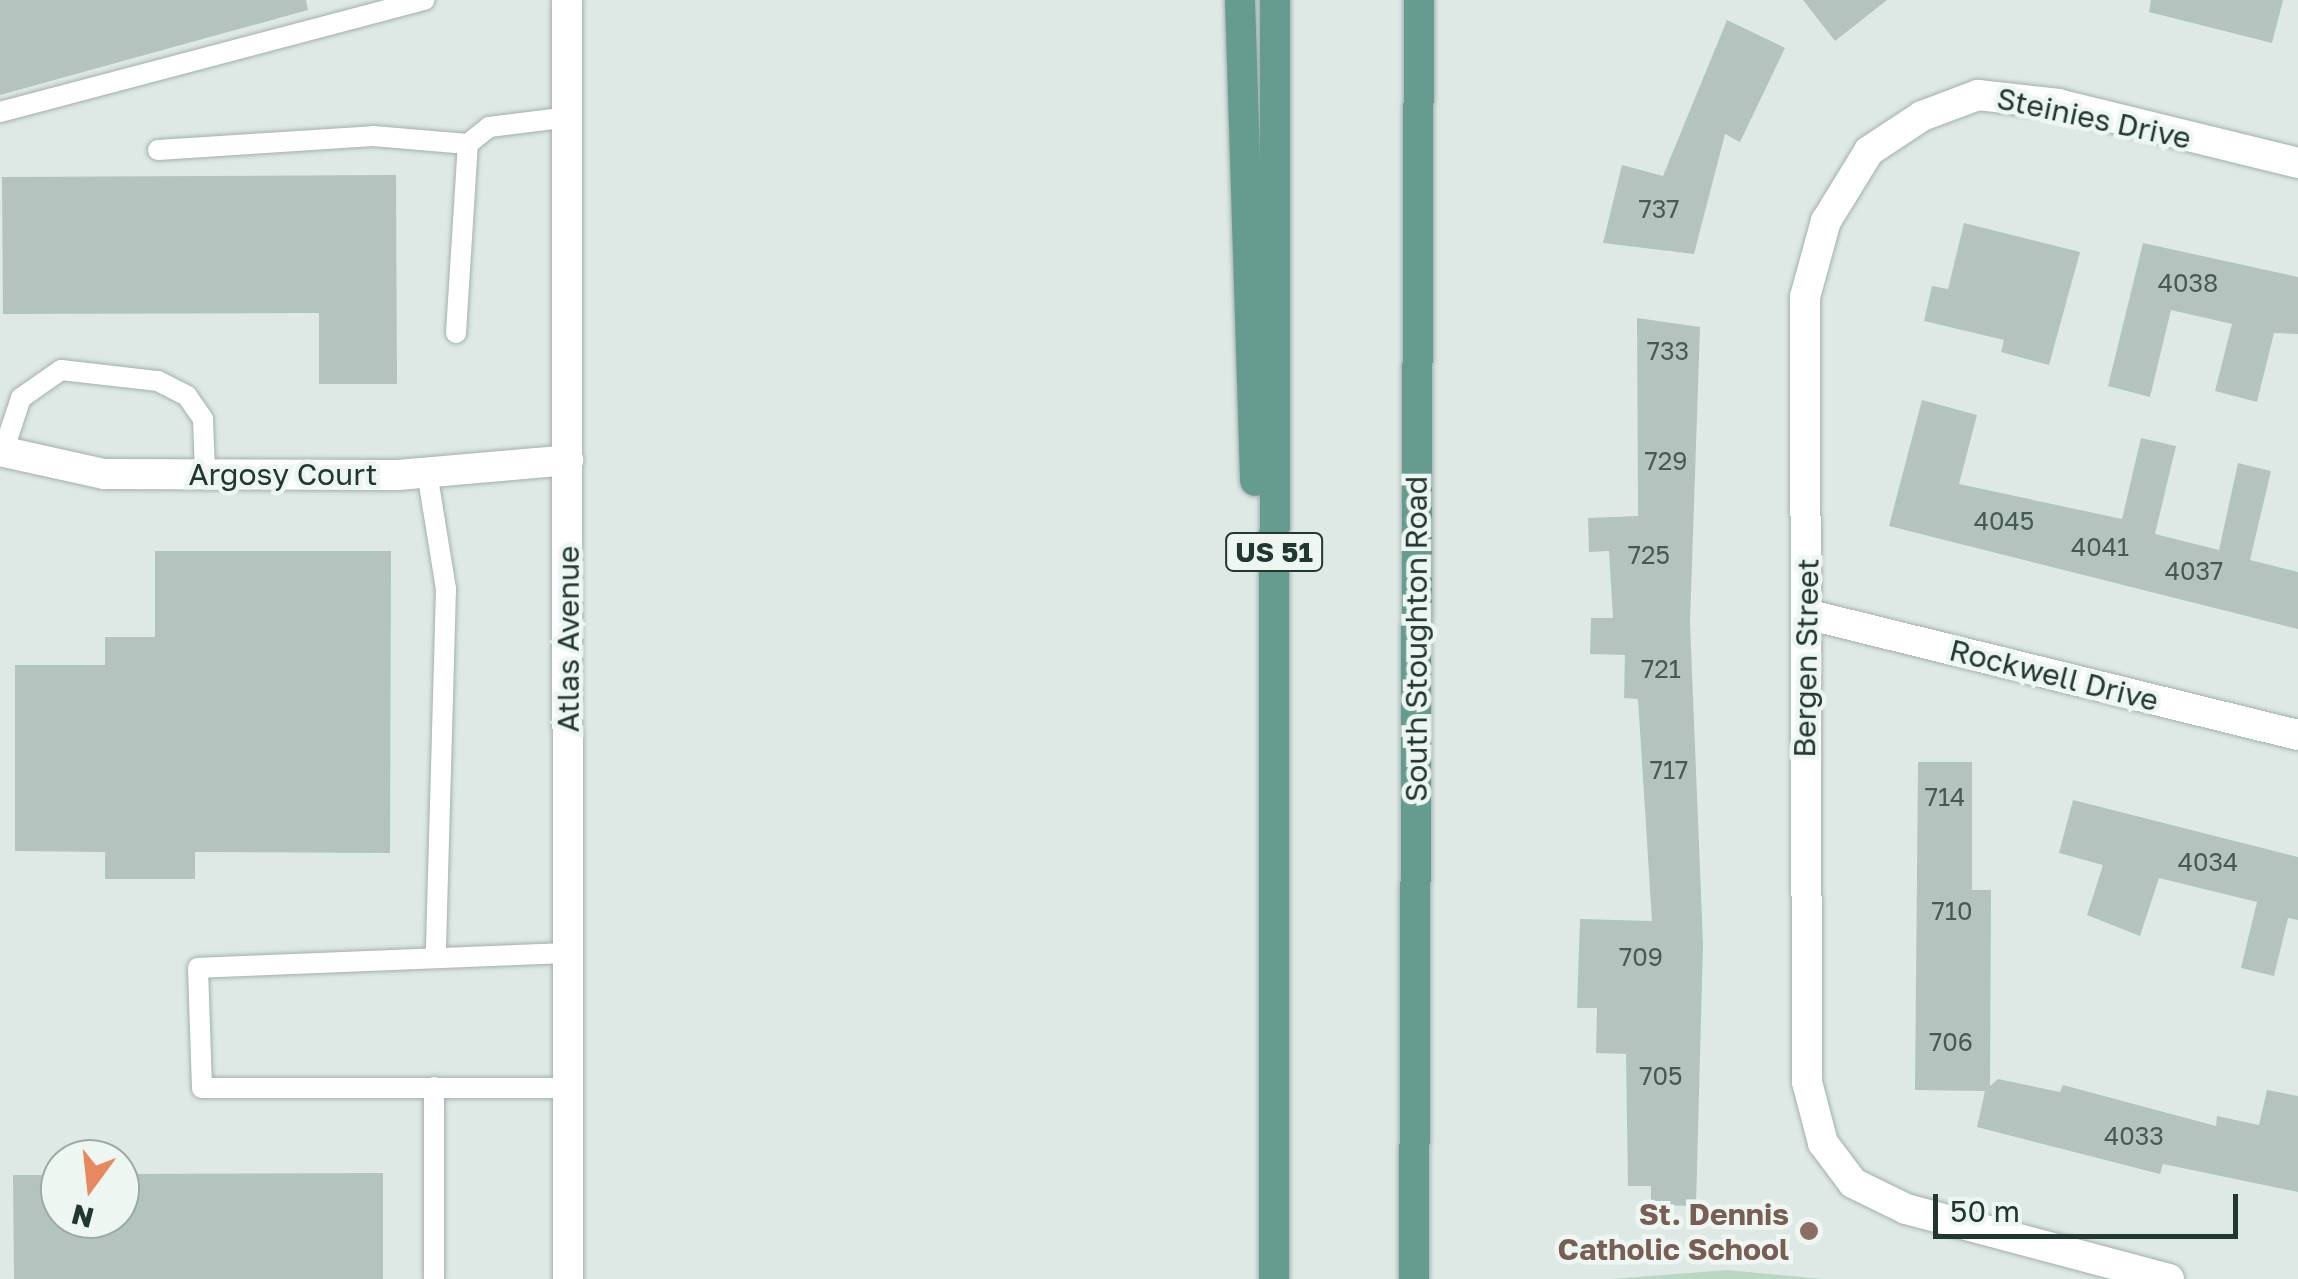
<!DOCTYPE html>
<html>
<head>
<meta charset="utf-8">
<style>
  body { margin:0 }
  #map { position:relative; width:2298px; height:1279px; overflow:hidden; background:#dee9e5; font-family:"Golos Text",sans-serif }
  div>[style] { position:absolute }
  .green>* { inset:0; background:#b9d8c3 }
  .building>* { inset:0; background:#b4c3be }
  .roads { filter:drop-shadow(0 0 2px #a2b0ac) drop-shadow(0 0 2px #a2b0ac) }
  .lane>* { height:20px; margin:-10px; padding:0 10px; transform-origin:10px; border-radius:10px; background:#fff }
  .street>* { height:30px; margin:-15px; padding:0 15px; transform-origin:15px; border-radius:15px; background:#fff }
  .secondary>* { height:30px; margin:-15px; padding:0 15px; transform-origin:15px; border-radius:15px; background:#fff }
  .primary>* { height:30px; margin:-15px; padding:0 15px; transform-origin:15px; border-radius:15px; background:#669b90 }
  .dots>* { width:28px; height:28px; translate:-50% -50%; box-sizing:border-box; border:5px solid #eef6f2; border-radius:50% }
  span { translate:-50% -50%; white-space:nowrap; text-align:center; line-height:1.15; -webkit-text-stroke:9px #eef6f2; paint-order:stroke }
  .number-label { font-size:25px; color:#465a55 }
  .number-label span { -webkit-text-stroke-width:0 }
  .shield-label span { padding:2px 8px; background:#eef6f2; border:2px solid; border-radius:8px; -webkit-text-stroke-width:0 }
  .shield-label { font-size:28px; color:#213732; font-weight:700 }
  .street-label { font-size:30px; color:#213732 }
  .education-label { font-size:30px; color:#785e54; font-weight:700 }
  .right { translate:-100% -50%; text-align:right }
  .north { position:absolute; left:40px; top:1139px; width:100px; height:100px; box-sizing:border-box; background:#eef6f2; border:2px solid #9caaa5; border-radius:50%; rotate:195deg; font-size:28px; font-weight:700; line-height:40px; text-align:center; color:#213732 }
  .north::after { content:''; display:block; margin:auto; width:35px; height:45px; background:#e6895f; clip-path:polygon(50% 0,100% 100%,50% 72%,0 100%) }
  .scale { position:absolute; left:1933px; top:1194px; width:305px; height:45px; box-sizing:border-box; border:5px solid #213732; border-top:0; padding-left:12px; font-size:30px; line-height:35px; white-space:nowrap; color:#213732; -webkit-text-stroke:8px #eef6f2; paint-order:stroke }
</style>
</head>
<body>
<div id="map">
  <div class="green">
    <i style="clip-path:polygon(1727px 1270px,1823px 1279px,1611px 1279px)"></i>
  </div>
  <div class="building">
    <i style="clip-path:polygon(0 0,306px 0,308px 10px,0 95px)"></i>
    <i style="clip-path:polygon(1803px 0,1887px 0,1835px 41px)"></i>
    <i style="clip-path:polygon(2151px 0,2283px 0,2272px 43px,2149px 12px)"></i>
    <i style="clip-path:polygon(1727px 20px,1785px 48px,1740px 142px,1725px 134px,1694px 254px,1603px 243px,1622px 165px,1663px 176px)"></i>
    <i style="clip-path:polygon(396px 175px,397px 384px,319px 384px,319px 313px,3px 314px,2px 177px)"></i>
    <i style="clip-path:polygon(1964px 223px,2080px 252px,2049px 365px,2001px 352px,2004px 340px,1924px 321px,1932px 286px,1948px 289px)"></i>
    <i style="clip-path:polygon(2143px 243px,2298px 277px,2298px 334px,2274px 333px,2257px 402px,2215px 391px,2232px 324px,2171px 310px,2150px 397px,2108px 386px)"></i>
    <i style="clip-path:polygon(1637px 318px,1700px 327px,1690px 623px,1703px 944px,1696px 1206px,1651px 1205px,1651px 1186px,1628px 1186px,1626px 1054px,1596px 1053px,1597px 1008px,1577px 1008px,1580px 919px,1652px 921px,1638px 699px,1624px 698px,1625px 655px,1590px 654px,1591px 618px,1613px 618px,1609px 551px,1589px 552px,1588px 518px,1638px 516px)"></i>
    <i style="clip-path:polygon(1922px 400px,1977px 415px,1959px 484px,2122px 519px,2141px 438px,2176px 446px,2155px 534px,2219px 550px,2238px 463px,2271px 471px,2250px 560px,2298px 572px,2298px 629px,1889px 526px)"></i>
    <i style="clip-path:polygon(155px 551px,391px 551px,390px 853px,195px 852px,195px 879px,105px 879px,105px 852px,15px 851px,15px 665px,105px 665px,105px 637px,155px 637px)"></i>
    <i style="clip-path:polygon(1918px 762px,1972px 762px,1972px 890px,1991px 890px,1990px 1086px,1998px 1079px,2060px 1092px,2063px 1085px,2216px 1126px,2217px 1116px,2259px 1125px,2267px 1090px,2298px 1096px,2298px 1192px,2163px 1164px,2160px 1174px,1977px 1127px,1985px 1091px,1915px 1090px)"></i>
    <i style="clip-path:polygon(2073px 800px,2298px 857px,2298px 920px,2288px 918px,2274px 976px,2241px 968px,2257px 902px,2159px 878px,2140px 936px,2087px 915px,2103px 865px,2059px 853px)"></i>
    <i style="clip-path:polygon(383px 1173px,383px 1279px,14px 1279px,13px 1175px,60px 1175px,60px 1219px,120px 1219px,120px 1174px)"></i>
  </div>
  <div class="roads">
    <div class="lane">
      <i style="left:0;top:112px;width:439px;rotate:-14.8deg"></i>
      <i style="left:158px;top:150px;width:215px;rotate:-3.7deg"></i>
      <i style="left:373px;top:136px;width:95px;rotate:4.8deg"></i>
      <i style="left:456px;top:333px;width:189px;rotate:-86.4deg"></i>
      <i style="left:468px;top:144px;width:27px;rotate:-39deg"></i>
      <i style="left:489px;top:127px;width:81px;rotate:-7.1deg"></i>
      <i style="left:3px;top:452px;width:57px;rotate:-71.6deg"></i>
      <i style="left:21px;top:398px;width:49px;rotate:-35deg"></i>
      <i style="left:61px;top:370px;width:98px;rotate:6.5deg"></i>
      <i style="left:158px;top:381px;width:33px;rotate:27deg"></i>
      <i style="left:187px;top:396px;width:28px;rotate:55deg"></i>
      <i style="left:203px;top:419px;width:54px;rotate:87.9deg"></i>
      <i style="left:427px;top:472px;width:119px;rotate:80.8deg"></i>
      <i style="left:446px;top:589px;width:369px;rotate:91.6deg"></i>
      <i style="left:568px;top:953px;width:370px;rotate:177.7deg"></i>
      <i style="left:198px;top:968px;width:120px;rotate:88.1deg"></i>
      <i style="left:202px;top:1088px;width:366px"></i>
      <i style="left:434px;top:1279px;width:192px;rotate:-90deg"></i>
    </div>
    <div class="street">
      <i style="left:0;top:451px;width:107px;rotate:12.5deg"></i>
      <i style="left:104px;top:474px;width:294px;rotate:0.2deg"></i>
      <i style="left:398px;top:475px;width:171px;rotate:-5deg"></i>
      <i style="left:1810px;top:615px;width:503px;rotate:13.82deg"></i>
      <i style="left:2169px;top:1279px;width:272px;rotate:-165.1deg"></i>
      <i style="left:1906px;top:1209px;width:59px;rotate:-153.9deg"></i>
      <i style="left:1853px;top:1183px;width:50px;rotate:-126.9deg"></i>
      <i style="left:1823px;top:1143px;width:63px;rotate:-104.7deg"></i>
      <i style="left:1807px;top:1082px;width:785px;rotate:-90.15deg"></i>
      <i style="left:1805px;top:297px;width:79px;rotate:-74.6deg"></i>
      <i style="left:1826px;top:221px;width:82px;rotate:-58.4deg"></i>
      <i style="left:1869px;top:151px;width:64px;rotate:-33.4deg"></i>
      <i style="left:1922px;top:116px;width:60px;rotate:-20.6deg"></i>
      <i style="left:1978px;top:95px;width:81px;rotate:6.4deg"></i>
      <i style="left:2058px;top:104px;width:247px;rotate:13.8deg"></i>
    </div>
    <div class="secondary">
      <i style="left:567px;top:0;width:1279px;rotate:89.96deg"></i>
    </div>
    <div class="primary">
      <i style="left:1240px;top:0;width:481px;rotate:88.2deg"></i>
      <i style="left:1274px;top:1279px;width:1279px;rotate:-89.96deg"></i>
      <i style="left:1414px;top:1279px;width:1279px;rotate:-89.78deg"></i>
    </div>
  </div>
  <div class="dots">
    <i style="left:1809px;top:1231px;background:#8d6e63"></i>
  </div>
  <div class="number-label">
    <span style="left:1659px;top:209px">737</span>
    <span style="left:2188px;top:283px">4038</span>
    <span style="left:1668px;top:351px">733</span>
    <span style="left:1666px;top:461px">729</span>
    <span style="left:2004px;top:521px">4045</span>
    <span style="left:2100px;top:547px">4041</span>
    <span style="left:1649px;top:555px">725</span>
    <span style="left:2194px;top:571px">4037</span>
    <span style="left:1661px;top:669px">721</span>
    <span style="left:1669px;top:770px">717</span>
    <span style="left:1945px;top:797px">714</span>
    <span style="left:2208px;top:862px">4034</span>
    <span style="left:1952px;top:911px">710</span>
    <span style="left:1641px;top:957px">709</span>
    <span style="left:1951px;top:1042px">706</span>
    <span style="left:1661px;top:1076px">705</span>
    <span style="left:2134px;top:1136px">4033</span>
  </div>
  <div class="shield-label">
    <span style="left:1274px;top:552px">US 51</span>
  </div>
  <div class="street-label">
    <span style="left:2094px;top:118px;rotate:12deg">Steinies Drive</span>
    <span style="left:283px;top:474px">Argosy Court</span>
    <span style="left:568px;top:639px;rotate:-90deg">Atlas Avenue</span>
    <span style="left:1416px;top:639px;rotate:-90deg">South Stoughton Road</span>
    <span style="left:1806px;top:658px;rotate:-89deg">Bergen Street</span>
    <span style="left:2054px;top:675px;rotate:14deg">Rockwell Drive</span>
  </div>
  <div class="education-label">
    <span class="right" style="left:1789px;top:1231px">St. Dennis<br>Catholic School</span>
  </div>
  <div class="north">N</div>
  <div class="scale">50 m</div>
</div>
</body>
</html>
